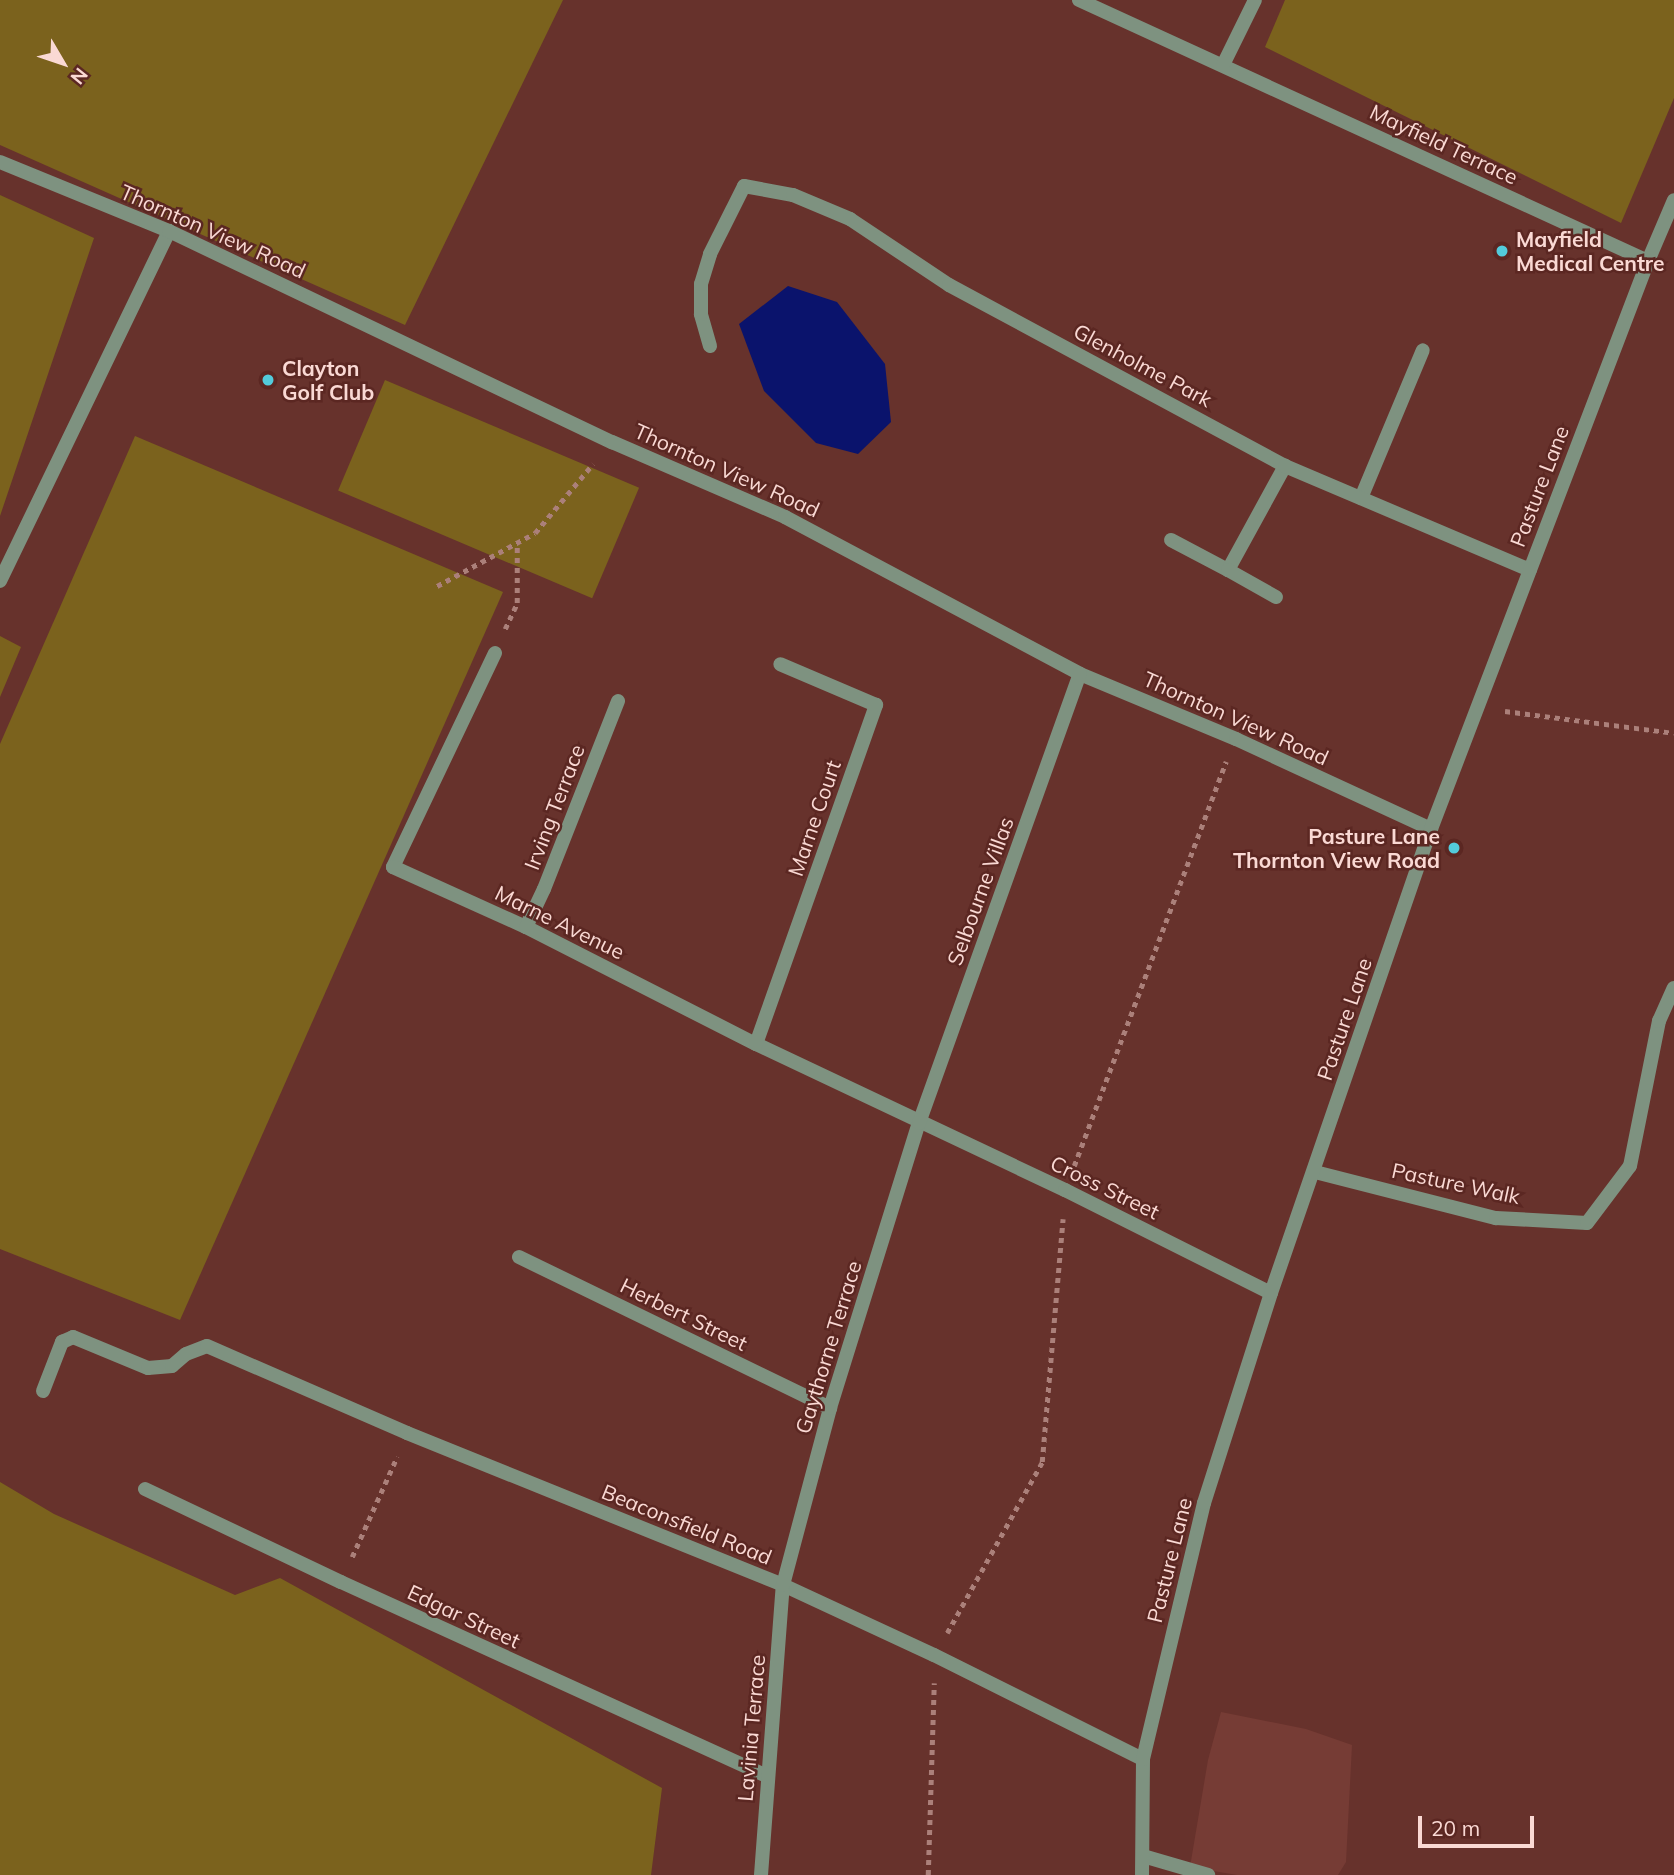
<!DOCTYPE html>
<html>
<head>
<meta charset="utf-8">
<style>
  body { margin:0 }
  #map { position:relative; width:1674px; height:1875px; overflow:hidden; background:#67322c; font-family:Mulish,sans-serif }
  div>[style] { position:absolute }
  .built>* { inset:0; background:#763c35 }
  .green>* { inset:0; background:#7b621d; transform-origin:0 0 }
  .water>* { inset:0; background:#0a136c }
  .path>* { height:4.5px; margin-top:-2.25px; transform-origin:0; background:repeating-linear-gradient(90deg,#ab807a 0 5px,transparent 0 10px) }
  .service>* { height:14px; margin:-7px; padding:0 7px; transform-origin:7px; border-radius:7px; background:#7e9280 }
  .minor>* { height:14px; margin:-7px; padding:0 7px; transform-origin:7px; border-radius:7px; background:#7e9280 }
  .dots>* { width:19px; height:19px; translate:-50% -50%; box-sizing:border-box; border:4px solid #5b2722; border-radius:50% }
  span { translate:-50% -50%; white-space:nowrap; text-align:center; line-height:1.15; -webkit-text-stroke:5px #5b2722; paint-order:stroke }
  .street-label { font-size:21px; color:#fad9d4 }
  .poi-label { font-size:21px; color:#fad9d4; font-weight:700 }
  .left { translate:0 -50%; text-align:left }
  .right { translate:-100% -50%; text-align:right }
  .north { position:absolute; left:28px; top:28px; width:70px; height:70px; -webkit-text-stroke:5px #5b2722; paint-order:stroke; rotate:129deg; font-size:19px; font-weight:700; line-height:28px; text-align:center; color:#fad9d4 }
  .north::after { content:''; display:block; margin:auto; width:24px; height:32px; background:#fad9d4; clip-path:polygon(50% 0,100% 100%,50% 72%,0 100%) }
  .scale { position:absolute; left:1418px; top:1816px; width:116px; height:32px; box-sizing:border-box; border:4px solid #fad9d4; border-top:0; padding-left:9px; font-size:21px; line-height:24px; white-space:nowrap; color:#fad9d4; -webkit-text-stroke:5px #5b2722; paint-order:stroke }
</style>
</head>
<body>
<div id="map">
  <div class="built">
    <i style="clip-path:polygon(1221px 1712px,1306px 1729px,1352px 1745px,1346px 1862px,1338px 1875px,1237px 1875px,1190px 1867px,1208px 1760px)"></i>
  </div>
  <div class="green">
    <i style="clip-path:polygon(0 0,563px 0,405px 325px,0 145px)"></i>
    <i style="clip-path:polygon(1285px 0,1674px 0,1674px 98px,1621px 223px,1265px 47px)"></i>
    <i style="clip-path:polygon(0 195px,94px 238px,0 516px)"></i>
    <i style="left:385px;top:380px;width:276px;height:120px;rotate:23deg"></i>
    <i style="clip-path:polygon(135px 436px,503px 592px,180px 1320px,0 1249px,0 744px)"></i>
    <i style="clip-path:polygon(0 636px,21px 647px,0 697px)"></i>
    <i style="clip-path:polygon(0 1482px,54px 1514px,235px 1595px,280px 1578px,662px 1788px,651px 1875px,0 1875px)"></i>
  </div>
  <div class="water">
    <i style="clip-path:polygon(788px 286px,837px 302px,885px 364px,891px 422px,858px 454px,816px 443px,764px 391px,739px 324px)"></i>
  </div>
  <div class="path">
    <i style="left:437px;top:586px;width:111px;rotate:-28.4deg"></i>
    <i style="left:535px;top:533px;width:90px;rotate:-50deg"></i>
    <i style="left:505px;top:629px;width:29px;rotate:-65deg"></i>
    <i style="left:517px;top:603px;width:60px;rotate:-90deg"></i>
    <i style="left:1505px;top:711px;width:170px;rotate:7.4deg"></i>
    <i style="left:1074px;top:1166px;width:432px;rotate:-69.4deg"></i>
    <i style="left:352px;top:1557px;width:110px;rotate:-65.8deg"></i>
    <i style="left:947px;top:1633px;width:196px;rotate:-60.9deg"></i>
    <i style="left:1042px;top:1462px;width:244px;rotate:-85.1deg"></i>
    <i style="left:928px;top:1875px;width:192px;rotate:-88.2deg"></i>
  </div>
  <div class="service">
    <i style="left:710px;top:346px;width:33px;rotate:-106deg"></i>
    <i style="left:701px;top:314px;width:30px;rotate:-90deg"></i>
    <i style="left:701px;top:284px;width:31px;rotate:-73deg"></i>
    <i style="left:710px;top:254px;width:76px;rotate:-63.4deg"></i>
    <i style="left:1361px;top:498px;width:160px;rotate:-67.3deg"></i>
    <i style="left:1171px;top:540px;width:64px;rotate:27.8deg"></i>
    <i style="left:1228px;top:570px;width:119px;rotate:-61.3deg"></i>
    <i style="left:1228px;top:570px;width:55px;rotate:29.4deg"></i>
    <i style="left:0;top:581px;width:389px;rotate:-64.2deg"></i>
  </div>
  <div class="minor">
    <i style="left:1079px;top:0;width:626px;rotate:24.64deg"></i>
    <i style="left:1223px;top:65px;width:72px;rotate:-63.8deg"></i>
    <i style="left:0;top:162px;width:183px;rotate:22.2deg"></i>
    <i style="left:169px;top:231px;width:491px;rotate:25.5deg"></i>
    <i style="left:612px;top:442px;width:189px;rotate:23.4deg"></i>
    <i style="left:785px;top:517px;width:334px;rotate:28deg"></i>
    <i style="left:1080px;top:674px;width:169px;rotate:22.6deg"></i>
    <i style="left:1236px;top:739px;width:215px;rotate:24.8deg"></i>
    <i style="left:744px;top:186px;width:50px;rotate:10.4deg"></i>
    <i style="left:793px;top:195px;width:62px;rotate:22.8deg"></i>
    <i style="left:850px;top:219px;width:119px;rotate:33.7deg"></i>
    <i style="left:949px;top:285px;width:382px;rotate:28.3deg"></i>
    <i style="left:1285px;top:466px;width:266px;rotate:23deg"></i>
    <i style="left:495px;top:653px;width:237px;rotate:115.5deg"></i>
    <i style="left:393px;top:867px;width:146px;rotate:24.3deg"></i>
    <i style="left:526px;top:927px;width:258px;rotate:27deg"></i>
    <i style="left:756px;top:1044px;width:342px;rotate:25.3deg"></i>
    <i style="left:1065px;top:1190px;width:230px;rotate:26.6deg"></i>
    <i style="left:526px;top:927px;width:42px;rotate:-64.7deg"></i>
    <i style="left:544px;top:889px;width:202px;rotate:-68.5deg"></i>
    <i style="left:756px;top:1044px;width:360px;rotate:-70.5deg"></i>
    <i style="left:876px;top:705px;width:104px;rotate:-156.9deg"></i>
    <i style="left:1315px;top:1172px;width:187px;rotate:14.3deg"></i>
    <i style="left:1496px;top:1218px;width:91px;rotate:3.1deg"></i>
    <i style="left:1587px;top:1223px;width:71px;rotate:-53deg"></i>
    <i style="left:1630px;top:1166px;width:148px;rotate:-78.7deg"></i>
    <i style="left:1659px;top:1021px;width:36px;rotate:-66deg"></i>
    <i style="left:519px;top:1257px;width:346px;rotate:25.9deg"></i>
    <i style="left:43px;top:1391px;width:53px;rotate:-68.8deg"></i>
    <i style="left:62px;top:1342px;width:12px;rotate:-24deg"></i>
    <i style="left:73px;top:1337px;width:81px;rotate:22.5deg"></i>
    <i style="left:148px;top:1368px;width:24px;rotate:-5deg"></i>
    <i style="left:172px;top:1366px;width:18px;rotate:-41deg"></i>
    <i style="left:186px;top:1354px;width:22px;rotate:-21deg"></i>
    <i style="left:207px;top:1346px;width:218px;rotate:23.5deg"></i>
    <i style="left:407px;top:1433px;width:406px;rotate:22deg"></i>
    <i style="left:783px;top:1585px;width:166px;rotate:24.9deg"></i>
    <i style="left:934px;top:1655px;width:233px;rotate:26.5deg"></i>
    <i style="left:145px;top:1489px;width:217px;rotate:25.4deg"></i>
    <i style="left:341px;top:1582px;width:469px;rotate:24.5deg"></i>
    <i style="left:1143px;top:1856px;width:68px;rotate:16.3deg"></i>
    <i style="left:761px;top:1875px;width:291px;rotate:-85.7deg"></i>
    <i style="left:783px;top:1585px;width:183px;rotate:-75.1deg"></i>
    <i style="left:830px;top:1408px;width:299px;rotate:-72.7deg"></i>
    <i style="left:919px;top:1123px;width:477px;rotate:-70.3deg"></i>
    <i style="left:1142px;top:1875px;width:116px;rotate:-89.5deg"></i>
    <i style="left:1143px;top:1759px;width:263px;rotate:-76.6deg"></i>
    <i style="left:1204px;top:1503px;width:220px;rotate:-72.3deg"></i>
    <i style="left:1271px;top:1293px;width:491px;rotate:-71deg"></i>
    <i style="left:1431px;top:829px;width:608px;rotate:-69.09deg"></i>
    <i style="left:1648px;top:261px;width:66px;rotate:-66.9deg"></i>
  </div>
  <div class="dots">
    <i style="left:1502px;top:251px;background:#53cbdb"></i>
    <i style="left:268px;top:380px;background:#53cbdb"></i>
    <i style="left:1454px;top:848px;background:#53cbdb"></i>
  </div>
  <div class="street-label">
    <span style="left:1444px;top:144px;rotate:25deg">Mayfield Terrace</span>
    <span style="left:213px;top:231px;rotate:24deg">Thornton View Road</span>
    <span style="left:1143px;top:365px;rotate:28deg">Glenholme Park</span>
    <span style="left:727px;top:470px;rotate:24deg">Thornton View Road</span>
    <span style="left:1539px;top:486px;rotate:-69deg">Pasture Lane</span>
    <span style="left:1236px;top:718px;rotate:24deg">Thornton View Road</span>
    <span style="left:554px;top:807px;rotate:-69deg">Irving Terrace</span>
    <span style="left:814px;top:818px;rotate:-71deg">Marne Court</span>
    <span style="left:980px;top:891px;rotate:-70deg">Selbourne Villas</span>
    <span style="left:560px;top:922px;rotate:26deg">Marne Avenue</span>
    <span style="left:1344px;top:1019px;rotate:-71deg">Pasture Lane</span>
    <span style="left:1456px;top:1183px;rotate:12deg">Pasture Walk</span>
    <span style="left:1105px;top:1187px;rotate:26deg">Cross Street</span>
    <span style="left:684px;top:1314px;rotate:26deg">Herbert Street</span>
    <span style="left:828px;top:1347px;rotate:-73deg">Gaythorne Terrace</span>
    <span style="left:687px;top:1524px;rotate:22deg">Beaconsfield Road</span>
    <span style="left:1169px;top:1560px;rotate:-76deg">Pasture Lane</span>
    <span style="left:464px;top:1616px;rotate:25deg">Edgar Street</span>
    <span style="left:751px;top:1728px;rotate:-85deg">Lavinia Terrace</span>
  </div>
  <div class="poi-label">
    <span class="left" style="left:1516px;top:251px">Mayfield<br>Medical Centre</span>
    <span class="left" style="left:282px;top:380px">Clayton<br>Golf Club</span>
    <span class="right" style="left:1440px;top:848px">Pasture Lane<br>Thornton View Road</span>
  </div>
  <div class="north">N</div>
  <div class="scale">20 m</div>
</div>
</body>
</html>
